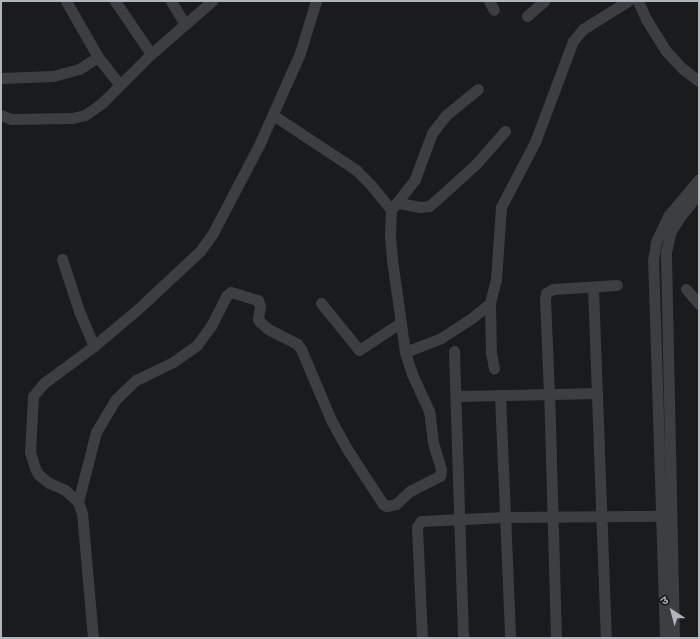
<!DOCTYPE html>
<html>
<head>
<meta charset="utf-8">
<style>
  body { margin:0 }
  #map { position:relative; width:700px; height:639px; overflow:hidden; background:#1a1b1d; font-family:Rubik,"Noto Sans Devanagari",sans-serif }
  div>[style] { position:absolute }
  .minor>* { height:11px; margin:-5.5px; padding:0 5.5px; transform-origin:5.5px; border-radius:5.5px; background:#3c3e41 }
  span { translate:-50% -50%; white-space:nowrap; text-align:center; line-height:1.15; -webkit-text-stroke:4px #151618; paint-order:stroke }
  .frame { position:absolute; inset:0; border:2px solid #aeb5bb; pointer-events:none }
  .north { position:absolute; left:652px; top:591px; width:40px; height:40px; -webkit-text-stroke:3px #151618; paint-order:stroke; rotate:324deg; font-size:11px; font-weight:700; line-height:16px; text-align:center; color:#aeb5bb }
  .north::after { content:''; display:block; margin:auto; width:14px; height:18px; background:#aeb5bb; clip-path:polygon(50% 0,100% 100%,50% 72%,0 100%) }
</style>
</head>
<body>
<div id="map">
  <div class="minor">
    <i style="left:66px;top:1px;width:64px;rotate:60.3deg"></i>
    <i style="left:98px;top:57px;width:34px;rotate:52deg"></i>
    <i style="left:115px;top:1px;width:64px;rotate:55.8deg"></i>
    <i style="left:171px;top:1px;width:27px;rotate:59deg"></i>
    <i style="left:489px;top:1px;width:10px;rotate:61deg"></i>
    <i style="left:638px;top:1px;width:20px;rotate:66deg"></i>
    <i style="left:646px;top:19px;width:38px;rotate:58deg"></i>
    <i style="left:666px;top:51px;width:25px;rotate:47deg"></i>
    <i style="left:683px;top:69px;width:20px;rotate:37deg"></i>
    <i style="left:527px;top:16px;width:23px;rotate:-41deg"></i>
    <i style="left:1px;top:78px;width:52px;rotate:-2.2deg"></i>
    <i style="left:53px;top:76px;width:27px;rotate:-15deg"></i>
    <i style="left:79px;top:69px;width:22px;rotate:-32deg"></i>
    <i style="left:1px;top:115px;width:11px;rotate:22deg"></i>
    <i style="left:11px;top:119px;width:61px;rotate:-0.9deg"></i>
    <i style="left:72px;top:118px;width:13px;rotate:-13deg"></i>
    <i style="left:85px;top:115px;width:21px;rotate:-35deg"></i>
    <i style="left:102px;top:103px;width:69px;rotate:-45deg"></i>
    <i style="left:151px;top:54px;width:81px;rotate:-41deg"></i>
    <i style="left:273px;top:115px;width:100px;rotate:33.5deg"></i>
    <i style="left:356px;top:170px;width:21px;rotate:45deg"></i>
    <i style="left:371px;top:185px;width:32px;rotate:51deg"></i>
    <i style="left:398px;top:203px;width:23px;rotate:10deg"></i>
    <i style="left:421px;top:207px;width:8px;rotate:-7deg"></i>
    <i style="left:429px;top:206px;width:6px;rotate:-39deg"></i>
    <i style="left:434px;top:202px;width:57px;rotate:-42.1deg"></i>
    <i style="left:476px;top:164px;width:44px;rotate:-48.7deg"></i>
    <i style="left:62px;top:259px;width:55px;rotate:71.9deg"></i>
    <i style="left:79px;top:311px;width:38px;rotate:67deg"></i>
    <i style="left:593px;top:287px;width:351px;rotate:87.9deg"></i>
    <i style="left:686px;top:289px;width:20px;rotate:49deg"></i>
    <i style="left:321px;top:303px;width:60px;rotate:51deg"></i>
    <i style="left:359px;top:350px;width:49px;rotate:-33.4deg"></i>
    <i style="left:490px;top:303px;width:50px;rotate:88.9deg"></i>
    <i style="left:491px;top:353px;width:16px;rotate:79deg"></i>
    <i style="left:454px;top:351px;width:287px;rotate:88.2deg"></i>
    <i style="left:405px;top:352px;width:39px;rotate:-21deg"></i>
    <i style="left:441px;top:338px;width:38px;rotate:-33deg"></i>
    <i style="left:473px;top:317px;width:22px;rotate:-39deg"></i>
    <i style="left:490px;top:303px;width:25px;rotate:-76deg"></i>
    <i style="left:496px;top:279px;width:72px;rotate:-86deg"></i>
    <i style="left:501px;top:207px;width:73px;rotate:-62.4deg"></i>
    <i style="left:535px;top:142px;width:108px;rotate:-69.4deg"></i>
    <i style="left:573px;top:41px;width:16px;rotate:-50deg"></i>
    <i style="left:583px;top:29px;width:53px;rotate:-31.9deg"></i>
    <i style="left:500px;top:395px;width:243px;rotate:87.6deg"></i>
    <i style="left:456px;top:396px;width:141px;rotate:-1.2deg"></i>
    <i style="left:78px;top:502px;width:72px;rotate:-75.6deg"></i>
    <i style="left:96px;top:432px;width:37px;rotate:-59deg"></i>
    <i style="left:115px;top:400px;width:29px;rotate:-44deg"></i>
    <i style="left:136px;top:380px;width:41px;rotate:-25.9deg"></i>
    <i style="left:173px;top:362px;width:29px;rotate:-35deg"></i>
    <i style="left:197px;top:345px;width:24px;rotate:-54deg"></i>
    <i style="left:211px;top:326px;width:34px;rotate:-63deg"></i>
    <i style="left:226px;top:296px;width:6px;rotate:-39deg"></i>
    <i style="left:231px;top:292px;width:28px;rotate:17deg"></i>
    <i style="left:258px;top:300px;width:6px;rotate:72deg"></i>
    <i style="left:260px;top:306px;width:13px;rotate:99deg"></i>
    <i style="left:258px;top:319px;width:4px;rotate:56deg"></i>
    <i style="left:260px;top:322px;width:11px;rotate:41deg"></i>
    <i style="left:268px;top:329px;width:33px;rotate:27deg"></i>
    <i style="left:297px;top:344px;width:6px;rotate:51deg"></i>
    <i style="left:301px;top:349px;width:77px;rotate:67.1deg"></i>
    <i style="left:331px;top:420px;width:33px;rotate:61deg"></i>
    <i style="left:347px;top:449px;width:66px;rotate:56.8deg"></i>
    <i style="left:383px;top:504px;width:4px;rotate:34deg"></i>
    <i style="left:386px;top:506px;width:10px;rotate:-11deg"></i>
    <i style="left:396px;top:504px;width:19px;rotate:-43deg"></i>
    <i style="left:410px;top:491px;width:34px;rotate:-27deg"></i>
    <i style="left:440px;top:476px;width:7px;rotate:-82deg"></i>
    <i style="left:441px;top:469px;width:28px;rotate:-107deg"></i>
    <i style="left:433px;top:442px;width:31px;rotate:-97deg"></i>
    <i style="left:429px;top:411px;width:41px;rotate:-114.7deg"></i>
    <i style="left:412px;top:374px;width:23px;rotate:-108deg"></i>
    <i style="left:405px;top:352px;width:94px;rotate:-98deg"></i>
    <i style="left:392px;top:259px;width:23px;rotate:-95deg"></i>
    <i style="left:390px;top:236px;width:26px;rotate:-88deg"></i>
    <i style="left:391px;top:210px;width:39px;rotate:-52deg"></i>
    <i style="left:415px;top:179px;width:49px;rotate:-69.7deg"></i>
    <i style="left:432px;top:133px;width:23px;rotate:-52deg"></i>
    <i style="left:446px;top:115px;width:41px;rotate:-39.1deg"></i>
    <i style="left:93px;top:638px;width:125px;rotate:-95deg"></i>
    <i style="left:82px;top:513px;width:12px;rotate:-110deg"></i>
    <i style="left:78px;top:502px;width:18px;rotate:-137deg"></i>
    <i style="left:65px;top:490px;width:17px;rotate:-156deg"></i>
    <i style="left:49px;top:483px;width:14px;rotate:-141deg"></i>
    <i style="left:38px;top:474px;width:7px;rotate:-117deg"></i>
    <i style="left:35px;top:468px;width:17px;rotate:-107deg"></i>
    <i style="left:30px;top:452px;width:56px;rotate:-86.9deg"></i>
    <i style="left:33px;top:396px;width:17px;rotate:-50deg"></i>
    <i style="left:44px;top:383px;width:62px;rotate:-36.5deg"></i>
    <i style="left:94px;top:346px;width:57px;rotate:-40.1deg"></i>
    <i style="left:138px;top:309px;width:85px;rotate:-43.1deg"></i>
    <i style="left:200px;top:251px;width:22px;rotate:-54deg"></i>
    <i style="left:213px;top:233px;width:102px;rotate:-62.4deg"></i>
    <i style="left:260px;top:143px;width:98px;rotate:-66deg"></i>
    <i style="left:300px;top:53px;width:54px;rotate:-72.9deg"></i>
    <i style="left:422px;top:638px;width:111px;rotate:-92.6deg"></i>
    <i style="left:417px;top:527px;width:7px;rotate:-56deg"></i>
    <i style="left:421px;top:521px;width:84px;rotate:-2.7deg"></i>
    <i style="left:505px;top:517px;width:162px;rotate:-0.4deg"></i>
    <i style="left:556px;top:638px;width:244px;rotate:-91.6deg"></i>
    <i style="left:549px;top:394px;width:95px;rotate:-92.4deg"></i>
    <i style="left:545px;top:299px;width:6px;rotate:-81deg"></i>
    <i style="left:546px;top:293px;width:8px;rotate:-30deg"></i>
    <i style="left:553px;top:289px;width:64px;rotate:-3.6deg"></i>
    <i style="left:665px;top:638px;width:377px;rotate:-91.8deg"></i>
    <i style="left:653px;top:261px;width:19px;rotate:-81deg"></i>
    <i style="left:656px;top:242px;width:29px;rotate:-65deg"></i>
    <i style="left:668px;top:216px;width:48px;rotate:-50deg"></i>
    <i style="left:674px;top:638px;width:386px;rotate:-91.2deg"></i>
    <i style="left:666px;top:252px;width:22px;rotate:-77deg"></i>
    <i style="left:671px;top:231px;width:20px;rotate:-57deg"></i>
    <i style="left:682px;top:214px;width:27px;rotate:-51deg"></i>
  </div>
  <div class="frame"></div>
  <div class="north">उ</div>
</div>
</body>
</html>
